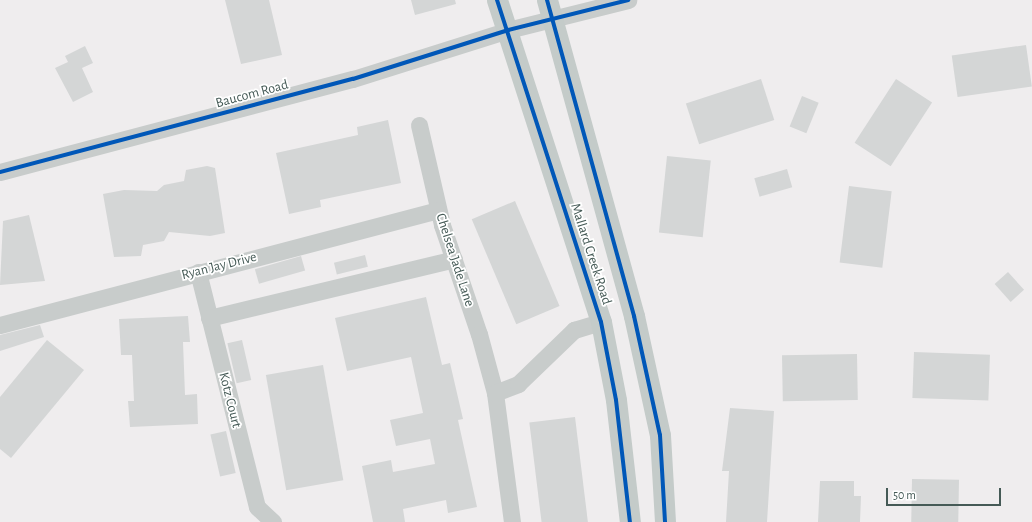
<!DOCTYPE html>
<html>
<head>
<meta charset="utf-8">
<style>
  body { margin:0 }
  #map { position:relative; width:1032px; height:522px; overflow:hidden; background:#efedee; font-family:"Alegreya Sans",sans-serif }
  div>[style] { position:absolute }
  .building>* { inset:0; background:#d4d6d6; transform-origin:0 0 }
  .minor>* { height:17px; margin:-8.5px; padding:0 8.5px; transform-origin:8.5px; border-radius:8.5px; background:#c8cccb }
  .major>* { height:21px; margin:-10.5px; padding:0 10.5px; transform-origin:10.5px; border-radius:10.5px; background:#c4cbc9 }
  .cycleway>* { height:4px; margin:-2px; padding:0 2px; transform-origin:2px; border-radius:2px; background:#0057b8 }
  span { translate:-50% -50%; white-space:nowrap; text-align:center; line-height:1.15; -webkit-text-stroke:3.5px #fff; paint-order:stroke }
  .street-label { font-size:14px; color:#455a56 }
  .scale { position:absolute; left:886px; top:488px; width:115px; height:18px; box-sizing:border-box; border:2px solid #455a56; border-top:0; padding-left:5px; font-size:12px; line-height:14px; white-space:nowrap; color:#455a56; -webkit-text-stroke:3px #fff; paint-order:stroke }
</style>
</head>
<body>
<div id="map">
  <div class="building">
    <i style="clip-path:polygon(225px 0,269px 0,282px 55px,241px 64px)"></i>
    <i style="clip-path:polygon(411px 0,455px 0,456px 4px,415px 15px)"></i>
    <i style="left:1026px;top:45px;width:42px;height:75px;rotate:82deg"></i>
    <i style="clip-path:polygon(85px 46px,93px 63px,82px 68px,93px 92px,73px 102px,55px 68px,68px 62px,65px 56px)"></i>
    <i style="left:761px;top:79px;width:43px;height:79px;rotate:72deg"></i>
    <i style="left:896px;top:79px;width:43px;height:76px;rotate:33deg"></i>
    <i style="left:802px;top:96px;width:18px;height:33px;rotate:22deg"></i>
    <i style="clip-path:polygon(388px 120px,401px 183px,320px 200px,321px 207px,289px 214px,276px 153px,358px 135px,357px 127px)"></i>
    <i style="left:667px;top:156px;width:44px;height:77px;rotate:6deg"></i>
    <i style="clip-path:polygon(207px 166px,215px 168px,225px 233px,210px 236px,169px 232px,164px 241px,143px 245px,141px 256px,114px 257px,103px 194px,124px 190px,157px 191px,164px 185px,184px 181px,186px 170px)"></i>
    <i style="left:787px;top:169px;width:19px;height:34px;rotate:74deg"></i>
    <i style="left:849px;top:186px;width:43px;height:77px;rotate:7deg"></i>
    <i style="left:515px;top:201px;width:114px;height:47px;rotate:67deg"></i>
    <i style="clip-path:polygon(29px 215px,45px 281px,0 285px,3px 221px)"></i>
    <i style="left:365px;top:255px;width:12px;height:32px;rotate:76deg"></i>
    <i style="left:301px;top:256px;width:15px;height:48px;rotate:74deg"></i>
    <i style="left:1008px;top:272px;width:24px;height:18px;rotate:48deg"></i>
    <i style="clip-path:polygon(426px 297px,442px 365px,450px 363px,463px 419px,458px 420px,477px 507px,448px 513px,446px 500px,403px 509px,405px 522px,373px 522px,362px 466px,391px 460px,393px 472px,435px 464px,430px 439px,396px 446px,390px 420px,423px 413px,411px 357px,347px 371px,335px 318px)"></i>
    <i style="clip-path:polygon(188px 316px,190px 342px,183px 342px,185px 395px,197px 394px,198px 424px,130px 427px,128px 401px,134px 401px,132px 355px,121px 355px,119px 319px)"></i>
    <i style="clip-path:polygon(40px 325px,44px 337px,0 351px,0 335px)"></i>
    <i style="clip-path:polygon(47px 340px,84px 370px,11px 458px,0 449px,0 397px)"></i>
    <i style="left:242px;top:340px;width:41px;height:15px;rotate:77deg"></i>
    <i style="left:914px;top:352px;width:76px;height:46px;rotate:2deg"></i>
    <i style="left:857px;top:354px;width:46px;height:75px;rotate:89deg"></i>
    <i style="left:323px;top:365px;width:117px;height:58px;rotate:80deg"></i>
    <i style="clip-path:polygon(730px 408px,774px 411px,767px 522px,726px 522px,729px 471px,722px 471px)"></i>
    <i style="left:575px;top:417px;width:106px;height:46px;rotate:83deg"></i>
    <i style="left:226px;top:431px;width:43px;height:16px;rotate:77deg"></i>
    <i style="left:912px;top:479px;width:47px;height:43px;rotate:1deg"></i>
    <i style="clip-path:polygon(820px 481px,854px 481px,854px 496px,861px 496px,860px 522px,818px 522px)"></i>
  </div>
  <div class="minor">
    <i style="left:419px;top:125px;width:103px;rotate:77deg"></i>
    <i style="left:442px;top:225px;width:115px;rotate:71.3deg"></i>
    <i style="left:479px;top:334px;width:61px;rotate:74.8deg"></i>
    <i style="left:495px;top:393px;width:130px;rotate:82.5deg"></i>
    <i style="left:0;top:172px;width:365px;rotate:-14.8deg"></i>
    <i style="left:353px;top:79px;width:163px;rotate:-17.5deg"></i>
    <i style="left:508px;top:30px;width:124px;rotate:-14deg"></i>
    <i style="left:198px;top:272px;width:242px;rotate:75.9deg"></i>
    <i style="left:257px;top:507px;width:22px;rotate:43deg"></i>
    <i style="left:209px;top:318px;width:252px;rotate:-13.5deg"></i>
    <i style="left:0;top:325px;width:453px;rotate:-14.7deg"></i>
    <i style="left:495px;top:393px;width:25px;rotate:-21deg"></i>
    <i style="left:518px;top:384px;width:78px;rotate:-44deg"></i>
    <i style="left:574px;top:330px;width:28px;rotate:-17deg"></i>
  </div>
  <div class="major">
    <i style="left:497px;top:0;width:338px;rotate:72.1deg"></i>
    <i style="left:601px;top:322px;width:79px;rotate:79.1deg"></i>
    <i style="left:616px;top:400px;width:123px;rotate:83.5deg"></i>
    <i style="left:547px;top:0;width:328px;rotate:74.6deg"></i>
    <i style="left:634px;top:316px;width:122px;rotate:77.7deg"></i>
    <i style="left:660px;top:435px;width:87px;rotate:86.7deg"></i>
  </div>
  <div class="cycleway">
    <i style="left:497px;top:0;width:338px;rotate:72.1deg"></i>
    <i style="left:601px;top:322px;width:79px;rotate:79.1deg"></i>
    <i style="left:616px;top:400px;width:123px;rotate:83.5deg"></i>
    <i style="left:547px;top:0;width:328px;rotate:74.6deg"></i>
    <i style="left:634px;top:316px;width:122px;rotate:77.7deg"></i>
    <i style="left:660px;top:435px;width:87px;rotate:86.7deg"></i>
    <i style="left:0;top:172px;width:365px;rotate:-14.8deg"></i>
    <i style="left:353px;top:79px;width:163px;rotate:-17.5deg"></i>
    <i style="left:508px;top:30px;width:124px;rotate:-14deg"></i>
  </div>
  <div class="street-label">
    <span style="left:252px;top:94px;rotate:-15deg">Baucom Road</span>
    <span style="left:591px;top:254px;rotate:72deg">Mallard Creek Road</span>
    <span style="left:455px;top:260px;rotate:72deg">Chelsea Jade Lane</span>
    <span style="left:219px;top:266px;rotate:-14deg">Ryan Jay Drive</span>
    <span style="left:230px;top:400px;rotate:76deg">Kotz Court</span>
  </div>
  <div class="scale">50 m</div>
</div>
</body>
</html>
